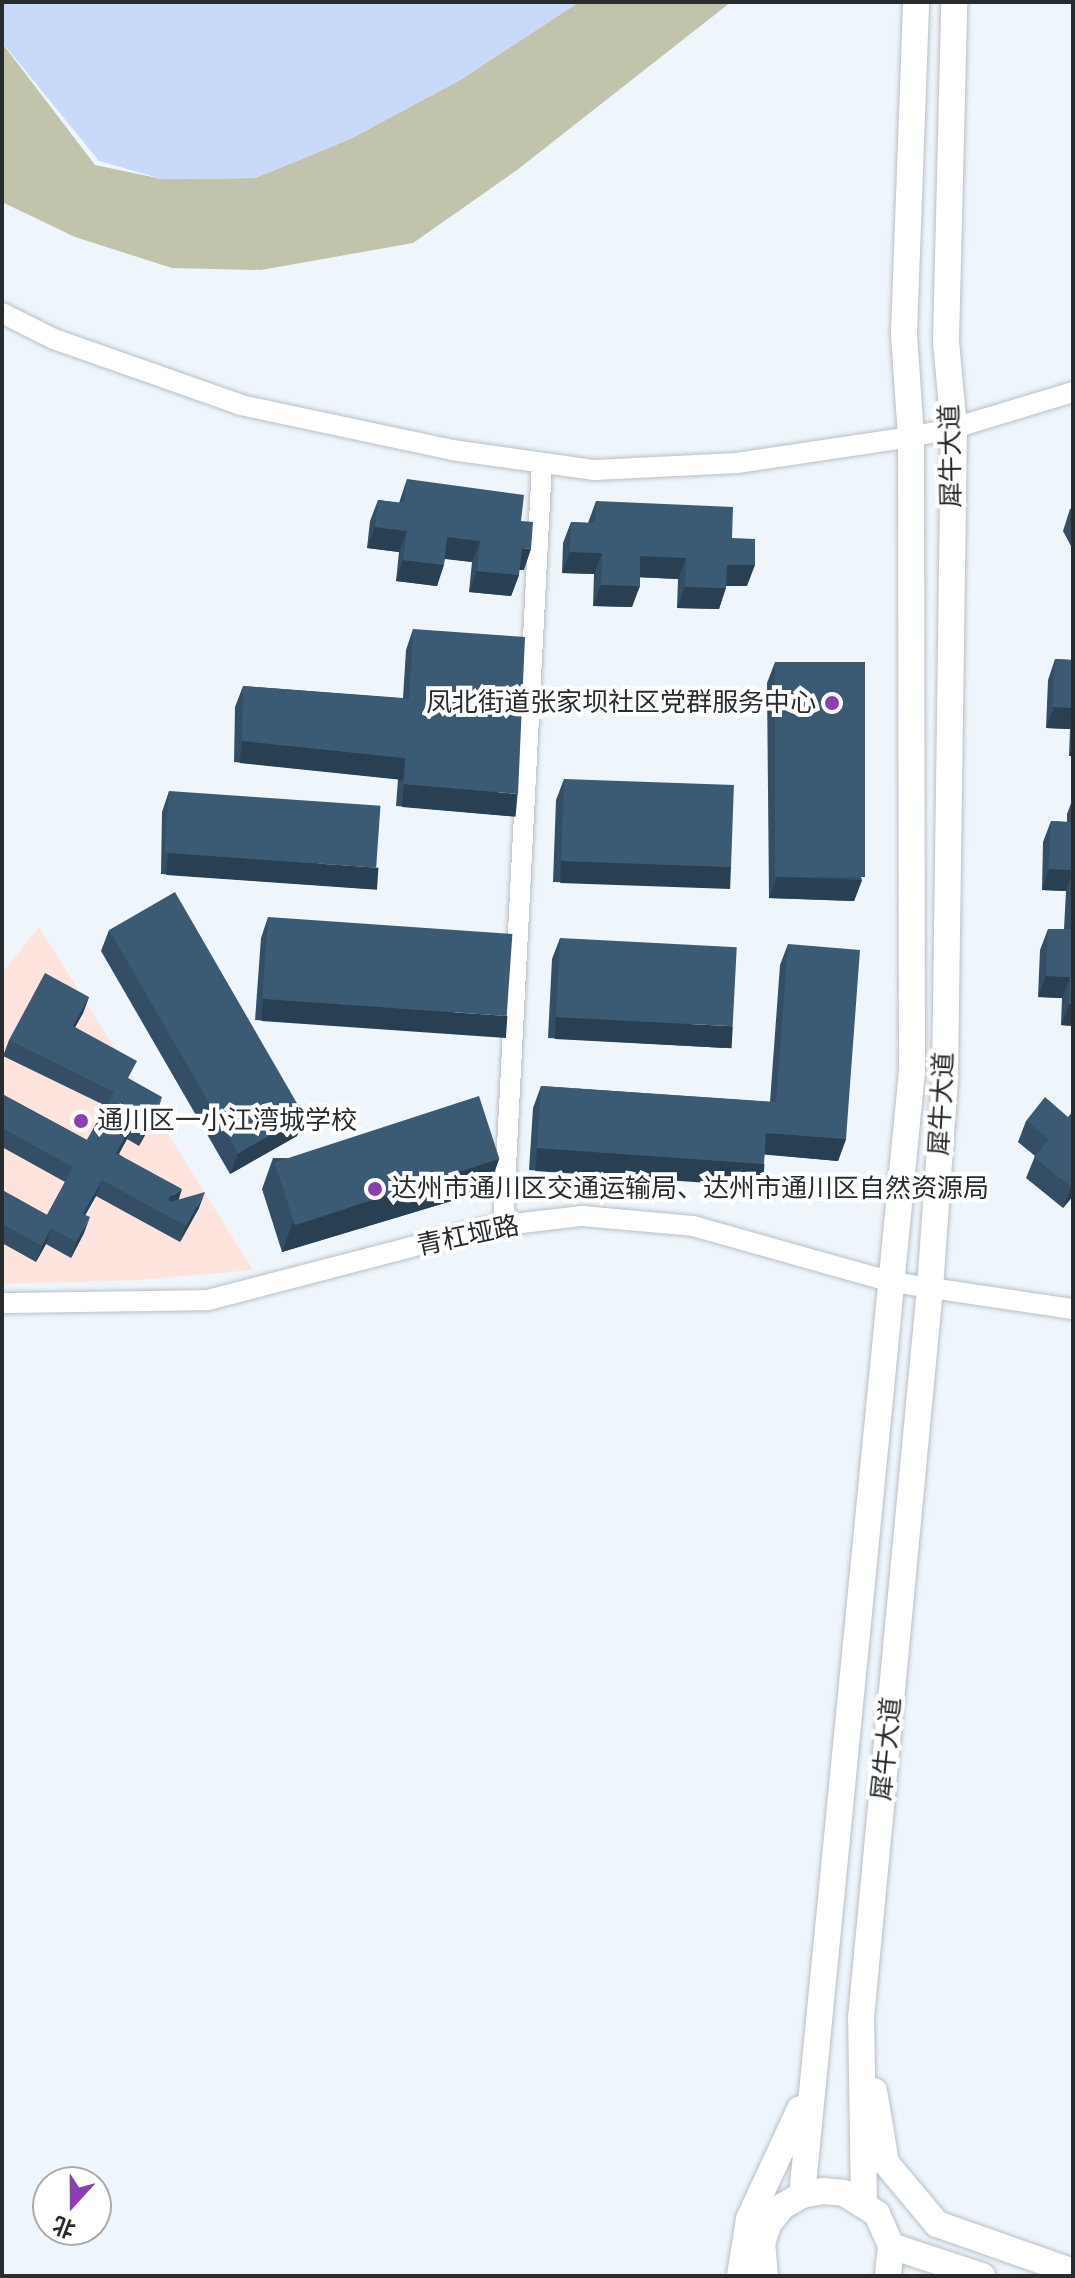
<!DOCTYPE html>
<html>
<head>
<meta charset="utf-8">
<style>
  body { margin:0 }
  #map { position:relative; width:1075px; height:2278px; overflow:hidden; background:#eef6fc; font-family:Karla,"Noto Sans SC",sans-serif }
  div>[style] { position:absolute }
  .education>* { inset:0; background:#fee4dd }
  .green>* { inset:0; background:#c1c4aa }
  .water>* { inset:0; background:#c9d9f8 }
  .roads { filter:drop-shadow(0 0 2px #b8bfc5) drop-shadow(0 0 2px #b8bfc5) }
  .minor>* { height:20px; margin:-10px; padding:0 10px; transform-origin:10px; border-radius:10px; background:#fff }
  .major>* { height:26px; margin:-13px; padding:0 13px; transform-origin:13px; border-radius:13px; background:#fff }
  .wall>* { inset:0; background:#334e65 }
  .shaded-wall>* { inset:0; background:#294052; transform-origin:0 0 }
  .building>* { inset:0; background:#3b5b75; transform-origin:0 0 }
  .dots>* { width:22px; height:22px; translate:-50% -50%; box-sizing:border-box; border:4px solid #fff; border-radius:50% }
  span { translate:-50% -50%; white-space:nowrap; text-align:center; line-height:1.15; -webkit-text-stroke:8px #fff; paint-order:stroke }
  .street-label { font-size:26px; color:#292c2e }
  .poi-label { font-size:26px; color:#292c2e }
  .right { translate:-100% -50%; text-align:right }
  .left { translate:0 -50%; text-align:left }
  .frame { position:absolute; inset:0; border:4px solid #292c2e; pointer-events:none }
  .north { position:absolute; left:32px; top:2166px; width:80px; height:80px; box-sizing:border-box; background:#fff; border:2px solid #a9abab; border-radius:50%; rotate:201deg; font-size:22px; font-weight:700; line-height:32px; text-align:center; color:#292c2e }
  .north::after { content:''; display:block; margin:auto; width:28px; height:36px; background:#8b3fb0; clip-path:polygon(50% 0,100% 100%,50% 72%,0 100%) }
</style>
</head>
<body>
<div id="map">
  <div class="education">
    <i style="clip-path:polygon(39px 927px,253px 1270px,141px 1280px,2px 1284px,2px 973px)"></i>
  </div>
  <div class="green">
    <i style="clip-path:polygon(579px 2px,731px 2px,517px 170px,413px 243px,261px 270px,172px 268px,75px 237px,2px 202px,2px 43px,95px 165px,162px 179px,255px 178px,350px 139px,460px 80px)"></i>
  </div>
  <div class="water">
    <i style="clip-path:polygon(2px 2px,579px 2px,460px 80px,350px 139px,255px 178px,162px 179px,99px 161px,2px 42px)"></i>
  </div>
  <div class="roads">
    <div class="minor">
      <i style="left:2px;top:313px;width:58px;rotate:26.6deg"></i>
      <i style="left:54px;top:339px;width:198px;rotate:19.4deg"></i>
      <i style="left:241px;top:405px;width:216px;rotate:12deg"></i>
      <i style="left:452px;top:450px;width:144px;rotate:8deg"></i>
      <i style="left:595px;top:470px;width:142px;rotate:-2.8deg"></i>
      <i style="left:737px;top:463px;width:176px;rotate:-8.5deg"></i>
      <i style="left:911px;top:437px;width:44px;rotate:-11.8deg"></i>
      <i style="left:954px;top:428px;width:124px;rotate:-16.8deg"></i>
      <i style="left:503px;top:1225px;width:763px;rotate:-87.07deg"></i>
      <i style="left:2px;top:1303px;width:206px;rotate:-0.8deg"></i>
      <i style="left:208px;top:1300px;width:289px;rotate:-14.6deg"></i>
      <i style="left:488px;top:1227px;width:95px;rotate:-6.7deg"></i>
      <i style="left:582px;top:1216px;width:111px;rotate:5.1deg"></i>
      <i style="left:693px;top:1226px;width:207px;rotate:15.7deg"></i>
      <i style="left:892px;top:1282px;width:183px;rotate:8.5deg"></i>
    </div>
    <div class="major">
      <i style="left:874px;top:2091px;width:73px;rotate:80.5deg"></i>
      <i style="left:886px;top:2163px;width:80px;rotate:50.1deg"></i>
      <i style="left:937px;top:2224px;width:144px;rotate:19.4deg"></i>
      <i style="left:802px;top:2195px;width:1128px;rotate:-84.41deg"></i>
      <i style="left:912px;top:1072px;width:635px;rotate:-90.09deg"></i>
      <i style="left:911px;top:437px;width:104px;rotate:-93.9deg"></i>
      <i style="left:904px;top:333px;width:331px;rotate:-87.9deg"></i>
      <i style="left:864px;top:2202px;width:184px;rotate:-90.9deg"></i>
      <i style="left:861px;top:2018px;width:733px;rotate:-84.6deg"></i>
      <i style="left:930px;top:1288px;width:211px;rotate:-85.9deg"></i>
      <i style="left:945px;top:1078px;width:650px;rotate:-89.21deg"></i>
      <i style="left:954px;top:428px;width:87px;rotate:-95.3deg"></i>
      <i style="left:946px;top:341px;width:339px;rotate:-88.6deg"></i>
      <i style="left:891px;top:2246px;width:96px;rotate:18.2deg"></i>
      <i style="left:740px;top:2276px;width:58px;rotate:-81deg"></i>
      <i style="left:749px;top:2219px;width:121px;rotate:-65.1deg"></i>
      <i style="left:765px;top:2276px;width:33px;rotate:-95deg"></i>
      <i style="left:762px;top:2243px;width:21px;rotate:-71deg"></i>
      <i style="left:769px;top:2223px;width:22px;rotate:-51deg"></i>
      <i style="left:783px;top:2206px;width:22px;rotate:-30deg"></i>
      <i style="left:802px;top:2195px;width:21px;rotate:-11deg"></i>
      <i style="left:823px;top:2191px;width:21px;rotate:5deg"></i>
      <i style="left:844px;top:2193px;width:39px;rotate:32deg"></i>
      <i style="left:877px;top:2214px;width:35px;rotate:66deg"></i>
      <i style="left:891px;top:2246px;width:30px;rotate:96deg"></i>
    </div>
  </div>
  <div class="wall">
    <i style="clip-path:polygon(407px 479px,521px 521px,524px 570px,519px 570px,519px 575px,511px 596px,469px 592px,472px 562px,445px 559px,437px 586px,396px 581px,399px 552px,367px 548px,370px 521px,378px 500px,399px 503px)"></i>
    <i style="clip-path:polygon(596px 501px,732px 538px,747px 586px,726px 586px,719px 609px,677px 608px,678px 579px,640px 577px,632px 607px,593px 606px,594px 574px,562px 573px,563px 543px,571px 522px,588px 523px)"></i>
    <i style="clip-path:polygon(1073px 508px,1073px 550px,1063px 531px,1070px 509px)"></i>
    <i style="clip-path:polygon(413px 629px,510px 816px,396px 806px,398px 779px,234px 762px,235px 707px,243px 686px,403px 698px,406px 650px)"></i>
    <i style="clip-path:polygon(1073px 648px,1073px 756px,1069px 756px,1070px 729px,1046px 728px,1048px 680px,1055px 659px,1072px 660px)"></i>
    <i style="clip-path:polygon(775px 662px,862px 880px,854px 901px,769px 898px,767px 683px)"></i>
    <i style="clip-path:polygon(564px 779px,731px 867px,724px 888px,553px 882px,556px 800px)"></i>
    <i style="clip-path:polygon(169px 791px,371px 889px,161px 874px,162px 812px)"></i>
    <i style="clip-path:polygon(1073px 798px,1073px 1026px,1061px 1025px,1062px 998px,1038px 997px,1040px 950px,1048px 929px,1064px 929px,1066px 891px,1042px 890px,1043px 842px,1051px 821px,1067px 822px,1067px 814px)"></i>
    <i style="clip-path:polygon(268px 917px,500px 1036px,255px 1020px,261px 938px)"></i>
    <i style="clip-path:polygon(109px 930px,304px 1115px,297px 1136px,230px 1174px,101px 951px)"></i>
    <i style="clip-path:polygon(560px 938px,725px 1048px,548px 1038px,552px 959px)"></i>
    <i style="clip-path:polygon(788px 944px,846px 1139px,838px 1161px,764px 1154px,756px 1185px,529px 1170px,533px 1108px,541px 1086px,770px 1102px,780px 965px)"></i>
    <i style="clip-path:polygon(89px 997px,83px 1013px,75px 1027px,130px 1080px,157px 1113px,139px 1146px,127px 1139px,119px 1154px,179px 1200px,199px 1208px,180px 1242px,96px 1196px,85px 1215px,84px 1233px,71px 1258px,46px 1244px,36px 1262px,2px 1243px,2px 1190px,47px 1215px,65px 1182px,2px 1147px,2px 1094px,87px 1140px,106px 1106px,3px 1056px,9px 1040px)"></i>
    <i style="clip-path:polygon(1068px 1117px,1073px 1196px,1063px 1208px,1026px 1178px,1035px 1156px,1018px 1142px,1026px 1121px)"></i>
    <i style="clip-path:polygon(273px 1158px,499px 1159px,488px 1190px,282px 1252px,262px 1189px)"></i>
  </div>
  <div class="shaded-wall">
    <i style="clip-path:polygon(375px 527px,407px 531px,399px 552px,367px 548px)"></i>
    <i style="clip-path:polygon(447px 537px,480px 541px,472px 562px,440px 558px)"></i>
    <i style="clip-path:polygon(522px 548px,531px 549px,524px 570px,514px 569px)"></i>
    <i style="clip-path:polygon(570px 552px,602px 553px,594px 574px,562px 573px)"></i>
    <i style="clip-path:polygon(640px 556px,686px 558px,678px 579px,632px 577px)"></i>
    <i style="clip-path:polygon(403px 560px,444px 565px,437px 586px,396px 581px)"></i>
    <i style="clip-path:polygon(727px 565px,755px 565px,747px 586px,719px 586px)"></i>
    <i style="clip-path:polygon(477px 571px,519px 575px,511px 596px,469px 592px)"></i>
    <i style="clip-path:polygon(601px 585px,640px 586px,632px 607px,593px 606px)"></i>
    <i style="clip-path:polygon(685px 587px,726px 588px,719px 609px,677px 608px)"></i>
    <i style="clip-path:polygon(1054px 707px,1073px 707px,1073px 721px,1070px 729px,1046px 728px)"></i>
    <i style="left:242px;top:741px;width:164px;height:22px;rotate:6deg"></i>
    <i style="clip-path:polygon(1073px 745px,1073px 756px,1069px 756px)"></i>
    <i style="left:404px;top:784px;width:114px;height:23px;rotate:5deg"></i>
    <i style="left:168px;top:853px;width:211px;height:22px;rotate:4deg"></i>
    <i style="left:561px;top:861px;width:170px;height:22px;rotate:2deg"></i>
    <i style="clip-path:polygon(1049px 869px,1073px 870px,1066px 891px,1042px 890px)"></i>
    <i style="clip-path:polygon(777px 877px,862px 880px,854px 901px,769px 898px)"></i>
    <i style="clip-path:polygon(1046px 976px,1070px 977px,1062px 998px,1038px 997px)"></i>
    <i style="clip-path:polygon(89px 997px,83px 1013px,67px 1042px,73px 1026px)"></i>
    <i style="left:263px;top:999px;width:245px;height:22px;rotate:4deg"></i>
    <i style="clip-path:polygon(1069px 1004px,1073px 1004px,1073px 1026px,1061px 1025px)"></i>
    <i style="left:556px;top:1017px;width:177px;height:22px;rotate:3deg"></i>
    <i style="clip-path:polygon(162px 1097px,157px 1113px,139px 1146px,145px 1130px)"></i>
    <i style="clip-path:polygon(304px 1115px,297px 1136px,230px 1174px,238px 1153px)"></i>
    <i style="clip-path:polygon(133px 1123px,127px 1139px,110px 1169px,116px 1153px)"></i>
    <i style="clip-path:polygon(766px 1133px,846px 1139px,838px 1161px,758px 1154px)"></i>
    <i style="left:537px;top:1148px;width:228px;height:23px;rotate:4deg"></i>
    <i style="clip-path:polygon(499px 1159px,488px 1190px,282px 1252px,293px 1222px)"></i>
    <i style="clip-path:polygon(102px 1180px,96px 1196px,77px 1230px,83px 1214px)"></i>
    <i style="clip-path:polygon(1073px 1185px,1073px 1196px,1063px 1208px,1071px 1187px)"></i>
    <i style="clip-path:polygon(182px 1189px,177px 1205px,162px 1214px,168px 1198px)"></i>
    <i style="clip-path:polygon(205px 1192px,199px 1208px,180px 1242px,186px 1226px)"></i>
    <i style="clip-path:polygon(90px 1217px,84px 1233px,71px 1258px,76px 1242px)"></i>
    <i style="clip-path:polygon(51px 1228px,46px 1244px,36px 1262px,42px 1246px)"></i>
  </div>
  <div class="building">
    <i style="clip-path:polygon(407px 479px,524px 495px,521px 521px,533px 522px,531px 549px,522px 548px,519px 575px,477px 571px,480px 541px,447px 537px,444px 565px,403px 560px,407px 531px,375px 527px,378px 500px,404px 503px)"></i>
    <i style="clip-path:polygon(596px 501px,733px 507px,732px 538px,755px 539px,755px 565px,727px 565px,726px 588px,685px 587px,686px 558px,640px 556px,640px 586px,601px 585px,602px 553px,570px 552px,571px 522px,595px 523px)"></i>
    <i style="clip-path:polygon(413px 629px,525px 637px,518px 794px,404px 784px,405px 758px,242px 741px,243px 686px,409px 699px)"></i>
    <i style="left:1055px;top:659px;width:18px;height:48px;rotate:3deg"></i>
    <i style="left:775px;top:662px;width:90px;height:215px"></i>
    <i style="left:564px;top:779px;width:170px;height:82px;rotate:2deg"></i>
    <i style="left:169px;top:791px;width:212px;height:62px;rotate:4deg"></i>
    <i style="left:1051px;top:821px;width:22px;height:48px;rotate:3deg"></i>
    <i style="clip-path:polygon(1073px 874px,1073px 1004px,1069px 1004px,1070px 977px,1046px 976px,1048px 929px,1071px 929px)"></i>
    <i style="left:175px;top:892px;width:258px;height:76px;rotate:60deg"></i>
    <i style="left:268px;top:917px;width:245px;height:82px;rotate:4deg"></i>
    <i style="left:560px;top:938px;width:177px;height:79px;rotate:3deg"></i>
    <i style="clip-path:polygon(788px 944px,860px 950px,846px 1139px,766px 1133px,764px 1164px,537px 1148px,541px 1086px,776px 1102px)"></i>
    <i style="clip-path:polygon(45px 973px,89px 997px,73px 1026px,137px 1061px,128px 1078px,162px 1097px,145px 1130px,133px 1123px,116px 1153px,182px 1189px,168px 1198px,170px 1202px,205px 1192px,186px 1226px,102px 1180px,83px 1214px,90px 1217px,76px 1242px,51px 1228px,42px 1246px,2px 1224px,2px 1190px,47px 1215px,73px 1167px,2px 1128px,2px 1094px,87px 1140px,114px 1092px,9px 1040px)"></i>
    <i style="left:479px;top:1096px;width:66px;height:215px;rotate:72deg"></i>
    <i style="clip-path:polygon(1045px 1097px,1068px 1117px,1073px 1111px,1073px 1185px,1071px 1187px,1034px 1157px,1049px 1139px,1026px 1121px)"></i>
  </div>
  <div class="dots">
    <i style="left:832px;top:703px;background:#8b3fb0"></i>
    <i style="left:81px;top:1121px;background:#8b3fb0"></i>
    <i style="left:375px;top:1189px;background:#8b3fb0"></i>
  </div>
  <div class="street-label">
    <span style="left:951px;top:456px;rotate:-91deg">犀牛大道</span>
    <span style="left:942px;top:1104px;rotate:-87deg">犀牛大道</span>
    <span style="left:468px;top:1236px;rotate:-12deg">青杠垭路</span>
    <span style="left:887px;top:1749px;rotate:-84deg">犀牛大道</span>
  </div>
  <div class="poi-label">
    <span class="right" style="left:816px;top:703px">凤北街道张家坝社区党群服务中心</span>
    <span class="left" style="left:97px;top:1121px">通川区一小江湾城学校</span>
    <span class="left" style="left:391px;top:1189px">达州市通川区交通运输局、达州市通川区自然资源局</span>
  </div>
  <div class="frame"></div>
  <div class="north">北</div>
</div>
</body>
</html>
